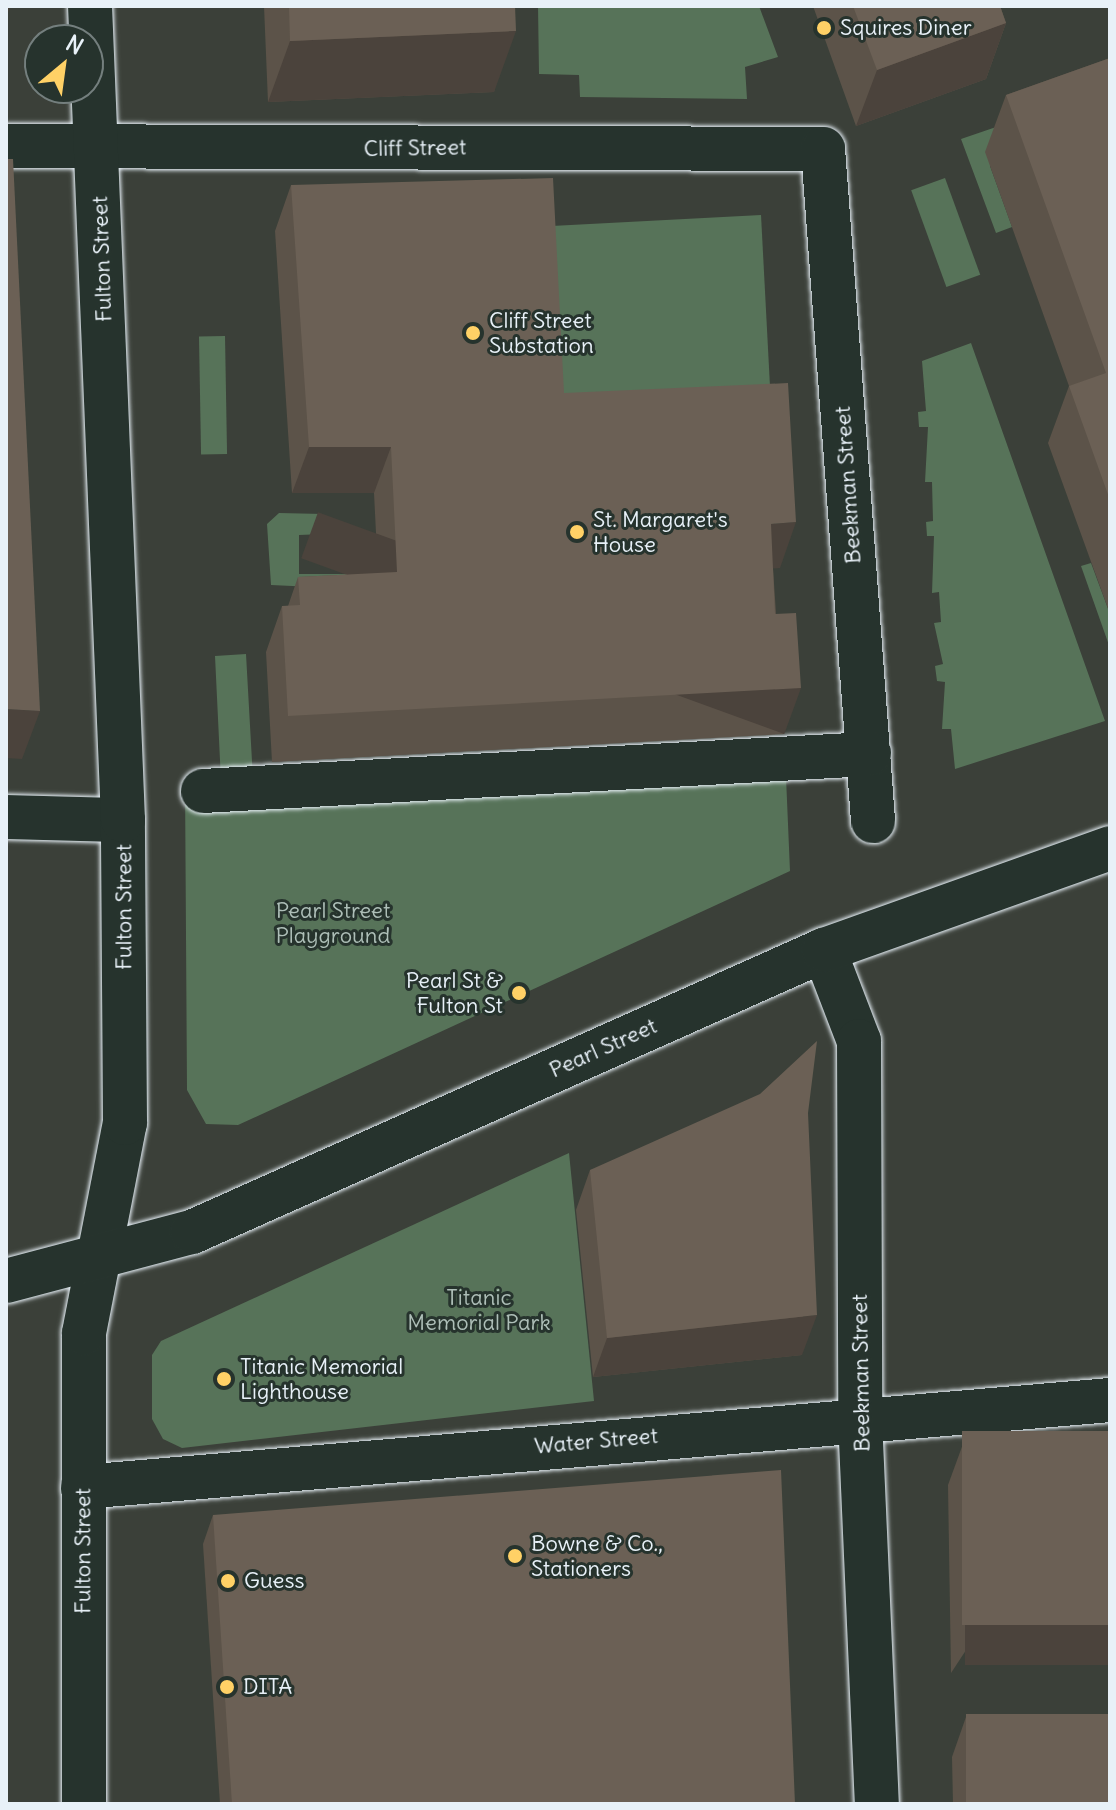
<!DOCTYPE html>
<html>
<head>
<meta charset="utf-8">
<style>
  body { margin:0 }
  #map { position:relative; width:1116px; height:1810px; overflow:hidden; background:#3b4039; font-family:Delius,sans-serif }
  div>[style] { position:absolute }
  .green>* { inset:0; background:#577359; transform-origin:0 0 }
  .roads { filter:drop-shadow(0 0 2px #e8f1f8) drop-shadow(0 0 2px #e8f1f8) }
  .minor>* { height:44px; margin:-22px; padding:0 22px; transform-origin:22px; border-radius:22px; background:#26332d }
  .major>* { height:44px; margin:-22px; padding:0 22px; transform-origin:22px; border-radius:22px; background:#26332d }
  .wall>* { inset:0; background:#5c5349 }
  .shaded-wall>* { inset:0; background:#4b433c; transform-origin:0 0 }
  .building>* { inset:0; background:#6b6055; transform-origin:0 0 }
  .dots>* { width:22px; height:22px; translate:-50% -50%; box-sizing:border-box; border:4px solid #26332d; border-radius:50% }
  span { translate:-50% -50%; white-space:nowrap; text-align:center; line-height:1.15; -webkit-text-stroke:6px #26332d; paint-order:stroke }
  .poi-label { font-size:22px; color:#e8f1f8 }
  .left { translate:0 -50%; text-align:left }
  .right { translate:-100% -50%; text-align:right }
  .street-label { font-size:22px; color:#e8f1f8 }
  .park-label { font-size:22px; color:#aebfb8 }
  .frame { position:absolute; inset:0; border:8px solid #e8f1f8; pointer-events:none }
  .north { position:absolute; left:24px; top:24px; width:80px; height:80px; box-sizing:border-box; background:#26332d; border:2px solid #747f7e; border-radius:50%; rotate:29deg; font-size:22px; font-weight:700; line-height:32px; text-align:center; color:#e8f1f8 }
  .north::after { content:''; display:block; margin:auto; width:28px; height:36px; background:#ffd166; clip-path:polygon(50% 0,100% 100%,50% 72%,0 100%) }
</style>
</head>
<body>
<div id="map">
  <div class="green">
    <i style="clip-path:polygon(538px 6px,759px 6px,778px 57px,745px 67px,747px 99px,580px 97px,579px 75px,539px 74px)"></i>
    <i style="clip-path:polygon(1110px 88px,990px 166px,1012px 227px,996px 233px,961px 139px)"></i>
    <i style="left:945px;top:178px;width:103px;height:36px;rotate:70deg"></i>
    <i style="left:761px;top:215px;width:214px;height:224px;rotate:87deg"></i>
    <i style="left:225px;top:336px;width:118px;height:26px;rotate:89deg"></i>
    <i style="clip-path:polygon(971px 343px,1105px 721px,955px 769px,951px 729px,942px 729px,945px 682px,937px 681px,935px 666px,943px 664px,934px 623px,941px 622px,939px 592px,932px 593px,934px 536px,927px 536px,926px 522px,933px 521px,932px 482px,925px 482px,928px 427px,919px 427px,918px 412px,926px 411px,922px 361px)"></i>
    <i style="clip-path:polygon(279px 513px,323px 514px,324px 534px,299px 535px,299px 574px,355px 574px,356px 589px,271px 585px,267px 524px)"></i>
    <i style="clip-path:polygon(1091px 563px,1110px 614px,1110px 648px,1081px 566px)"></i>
    <i style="clip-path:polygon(246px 654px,253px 779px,785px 753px,790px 871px,238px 1125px,206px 1124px,187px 1090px,185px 782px,221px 781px,215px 656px)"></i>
    <i style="clip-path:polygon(569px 1153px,594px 1401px,182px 1448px,163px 1439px,152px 1419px,152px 1355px,161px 1341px)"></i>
  </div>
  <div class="roads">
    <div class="minor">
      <i style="left:6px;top:146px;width:817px;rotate:0.21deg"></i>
      <i style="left:823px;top:149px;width:674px;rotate:85.74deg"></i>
      <i style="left:203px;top:791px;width:667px;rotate:-3.18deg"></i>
      <i style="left:6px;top:817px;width:117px;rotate:1.5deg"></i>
      <i style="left:824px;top:950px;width:97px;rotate:69deg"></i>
      <i style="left:859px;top:1041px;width:377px;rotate:89.8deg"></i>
      <i style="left:860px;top:1418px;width:386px;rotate:87.5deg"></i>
      <i style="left:83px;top:1487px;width:1031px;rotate:-4.84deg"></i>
      <i style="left:84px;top:1804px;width:471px;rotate:-90deg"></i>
      <i style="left:84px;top:1333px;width:214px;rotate:-79deg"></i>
      <i style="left:125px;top:1123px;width:303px;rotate:-90.4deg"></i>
      <i style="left:123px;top:820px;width:815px;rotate:-92.32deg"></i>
    </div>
    <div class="major">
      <i style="left:6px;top:1281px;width:192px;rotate:-14.8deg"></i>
      <i style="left:192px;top:1232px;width:692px;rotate:-24.05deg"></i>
      <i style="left:824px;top:950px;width:304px;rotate:-19.6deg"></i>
    </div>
  </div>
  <div class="wall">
    <i style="clip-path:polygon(264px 6px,515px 6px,494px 92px,268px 102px)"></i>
    <i style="clip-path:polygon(813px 6px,1000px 6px,1006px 23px,986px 79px,856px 126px)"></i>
    <i style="clip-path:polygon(1110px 58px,1110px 614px,1048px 443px,1069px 386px,985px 152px,1006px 95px)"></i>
    <i style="clip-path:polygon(291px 185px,564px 393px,780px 568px,773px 568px,784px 734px,272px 762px,266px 652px,282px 606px,288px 606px,298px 577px,378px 573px,374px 493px,292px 493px,275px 231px)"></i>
    <i style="clip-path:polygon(808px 1113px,802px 1355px,593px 1377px,576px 1210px,590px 1170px)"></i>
    <i style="clip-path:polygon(1110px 1431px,951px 1673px,948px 1485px,963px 1444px)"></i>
    <i style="clip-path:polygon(213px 1515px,795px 1804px,220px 1804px,203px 1544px)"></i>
    <i style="clip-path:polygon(966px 1717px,1110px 1804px,953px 1804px,952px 1757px)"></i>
  </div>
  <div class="shaded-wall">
    <i style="clip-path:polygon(6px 7px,10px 7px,6px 18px)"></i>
    <i style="clip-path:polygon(1006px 23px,986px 79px,856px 126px,877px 70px)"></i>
    <i style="clip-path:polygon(516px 31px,494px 92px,268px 102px,290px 41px)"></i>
    <i style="clip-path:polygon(309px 447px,391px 447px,374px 493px,292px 493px)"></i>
    <i style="clip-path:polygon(796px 522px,780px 568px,755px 570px,771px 524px)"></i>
    <i style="left:801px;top:688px;width:49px;height:514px;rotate:110deg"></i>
    <i style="clip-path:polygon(6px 709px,40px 711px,22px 759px,6px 758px)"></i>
    <i style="clip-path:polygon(817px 1315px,802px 1355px,593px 1377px,607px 1338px)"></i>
    <i style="left:1110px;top:1625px;width:40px;height:145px;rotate:90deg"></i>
  </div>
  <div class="building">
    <i style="clip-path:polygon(289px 6px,515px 6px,516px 31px,290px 41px)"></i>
    <i style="clip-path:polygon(853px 6px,1000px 6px,1006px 23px,877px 70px)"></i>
    <i style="clip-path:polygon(1110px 58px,1110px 500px,1069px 386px,1106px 373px,1006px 95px)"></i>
    <i style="clip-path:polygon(6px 159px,13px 159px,40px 711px,6px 709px)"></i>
    <i style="clip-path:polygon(553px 178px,564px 393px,788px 383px,796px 522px,771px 524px,775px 614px,796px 613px,801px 688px,288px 716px,282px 606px,300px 605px,298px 577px,397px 572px,391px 447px,309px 447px,291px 185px)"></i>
    <i style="clip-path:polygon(817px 1041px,808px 1113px,817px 1315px,607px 1338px,590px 1170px,760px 1094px)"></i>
    <i style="left:1110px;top:1431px;width:194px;height:148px;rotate:90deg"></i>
    <i style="clip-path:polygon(781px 1470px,795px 1804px,232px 1804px,213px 1515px)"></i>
    <i style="left:1110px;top:1714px;width:90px;height:144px;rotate:90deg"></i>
  </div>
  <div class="dots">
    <i style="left:824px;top:28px;background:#ffd166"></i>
    <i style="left:473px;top:333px;background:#ffd166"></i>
    <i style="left:577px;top:532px;background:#ffd166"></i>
    <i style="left:519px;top:993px;background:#ffd166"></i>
    <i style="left:224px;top:1379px;background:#ffd166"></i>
    <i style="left:515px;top:1556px;background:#ffd166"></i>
    <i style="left:228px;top:1581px;background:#ffd166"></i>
    <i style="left:227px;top:1687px;background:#ffd166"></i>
  </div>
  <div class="poi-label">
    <span class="left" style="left:840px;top:28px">Squires Diner</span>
    <span class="left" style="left:489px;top:333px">Cliff Street<br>Substation</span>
    <span class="left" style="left:593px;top:532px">St. Margaret's<br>House</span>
    <span class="right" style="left:503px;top:993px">Pearl St &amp;<br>Fulton St</span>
    <span class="left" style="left:240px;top:1379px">Titanic Memorial<br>Lighthouse</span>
    <span class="left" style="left:531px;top:1556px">Bowne &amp; Co.,<br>Stationers</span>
    <span class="left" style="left:244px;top:1581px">Guess</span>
    <span class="left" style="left:243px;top:1687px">DITA</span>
  </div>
  <div class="street-label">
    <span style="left:415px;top:148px;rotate:-1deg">Cliff Street</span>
    <span style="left:102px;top:259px;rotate:-92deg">Fulton Street</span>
    <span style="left:848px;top:485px;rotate:-94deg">Beekman Street</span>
    <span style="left:124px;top:907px;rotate:-90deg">Fulton Street</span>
    <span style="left:603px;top:1048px;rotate:-24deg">Pearl Street</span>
    <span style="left:861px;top:1373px;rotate:-91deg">Beekman Street</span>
    <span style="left:596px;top:1441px;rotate:-5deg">Water Street</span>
    <span style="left:83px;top:1551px;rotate:-90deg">Fulton Street</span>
  </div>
  <div class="park-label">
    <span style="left:333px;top:923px">Pearl Street<br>Playground</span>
    <span style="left:479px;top:1310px">Titanic<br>Memorial Park</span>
  </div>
  <div class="frame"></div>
  <div class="north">N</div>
</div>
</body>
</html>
